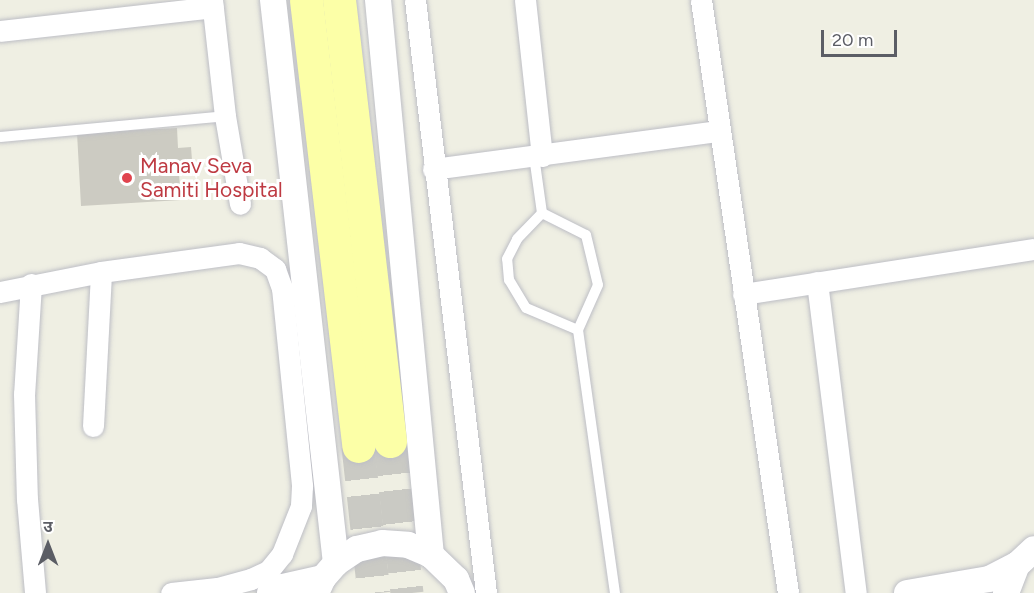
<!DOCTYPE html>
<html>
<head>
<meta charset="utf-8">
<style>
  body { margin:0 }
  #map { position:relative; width:1034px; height:593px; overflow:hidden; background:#efefe3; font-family:Figtree,"Noto Sans Devanagari",sans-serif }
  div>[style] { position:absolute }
  .building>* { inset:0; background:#cccbc2 }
  .primary-tunnel>* { height:33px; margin-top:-16.5px; transform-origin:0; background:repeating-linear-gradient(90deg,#cacac4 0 33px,transparent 0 49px) }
  .roads { filter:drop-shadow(0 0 2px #bdbec5) drop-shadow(0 0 2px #bdbec5) }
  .service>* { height:10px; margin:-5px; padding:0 5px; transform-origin:5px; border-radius:5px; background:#fff }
  .minor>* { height:21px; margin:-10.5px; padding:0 10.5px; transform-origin:10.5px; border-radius:10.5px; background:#fff }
  .tertiary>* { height:26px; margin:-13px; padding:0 13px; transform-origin:13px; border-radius:13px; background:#fff }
  .primary>* { height:33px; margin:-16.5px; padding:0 16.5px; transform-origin:16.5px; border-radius:16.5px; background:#fcffa7 }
  .dots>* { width:16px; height:16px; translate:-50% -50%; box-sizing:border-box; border:3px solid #fff; border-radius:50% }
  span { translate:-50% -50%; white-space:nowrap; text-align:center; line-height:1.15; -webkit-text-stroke:6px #fff; paint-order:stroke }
  .health-label { font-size:21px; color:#be3a42 }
  .left { translate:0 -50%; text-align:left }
  .north { position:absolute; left:18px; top:515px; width:60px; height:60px; -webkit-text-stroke:4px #fff; paint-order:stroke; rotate:0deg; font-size:16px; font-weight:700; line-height:24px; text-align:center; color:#5b5d65 }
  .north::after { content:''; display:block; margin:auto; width:21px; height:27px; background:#5b5d65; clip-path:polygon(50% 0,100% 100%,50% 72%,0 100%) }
  .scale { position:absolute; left:821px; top:30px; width:76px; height:27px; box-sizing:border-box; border:3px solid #5b5d65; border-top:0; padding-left:8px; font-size:18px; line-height:21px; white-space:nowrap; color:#5b5d65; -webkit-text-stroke:4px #fff; paint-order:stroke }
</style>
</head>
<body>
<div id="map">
  <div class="building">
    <i style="clip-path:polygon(177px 128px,178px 148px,191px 147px,193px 173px,179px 174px,181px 200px,81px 206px,77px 133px)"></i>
  </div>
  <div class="primary-tunnel">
    <i style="left:390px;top:441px;width:153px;rotate:83.6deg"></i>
    <i style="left:358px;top:446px;width:148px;rotate:83.8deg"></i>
  </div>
  <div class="roads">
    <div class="service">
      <i style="left:0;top:137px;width:226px;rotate:-5.3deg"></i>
      <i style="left:534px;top:156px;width:58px;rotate:82deg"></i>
      <i style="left:542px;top:213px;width:49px;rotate:26.6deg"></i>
      <i style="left:586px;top:235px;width:51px;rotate:76.5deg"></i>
      <i style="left:598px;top:285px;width:49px;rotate:114deg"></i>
      <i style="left:578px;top:330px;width:56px;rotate:-157.1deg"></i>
      <i style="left:526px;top:308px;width:33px;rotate:-121deg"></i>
      <i style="left:509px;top:280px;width:21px;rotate:-95deg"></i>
      <i style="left:507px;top:259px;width:22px;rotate:-63deg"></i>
      <i style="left:517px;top:239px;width:36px;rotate:-46deg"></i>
      <i style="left:578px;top:330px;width:266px;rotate:82deg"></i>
    </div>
    <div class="minor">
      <i style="left:212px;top:0;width:117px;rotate:83.6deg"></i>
      <i style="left:225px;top:116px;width:89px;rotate:80.3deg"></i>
      <i style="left:415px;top:0;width:597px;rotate:83.17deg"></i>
      <i style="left:525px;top:0;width:157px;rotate:83.8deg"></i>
      <i style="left:701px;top:0;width:599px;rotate:81.65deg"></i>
      <i style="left:0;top:31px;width:214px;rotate:-6.4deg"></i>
      <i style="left:433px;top:169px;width:289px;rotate:-7.6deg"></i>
      <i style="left:817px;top:282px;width:313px;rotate:82.9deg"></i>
      <i style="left:31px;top:284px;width:110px;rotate:93.6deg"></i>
      <i style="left:24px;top:394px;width:105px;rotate:88.4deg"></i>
      <i style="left:27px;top:499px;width:94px;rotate:85.1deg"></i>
      <i style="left:0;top:292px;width:103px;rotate:-11.2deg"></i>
      <i style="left:101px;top:272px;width:139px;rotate:-7.8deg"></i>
      <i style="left:239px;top:253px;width:22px;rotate:13deg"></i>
      <i style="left:260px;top:258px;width:19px;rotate:36deg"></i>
      <i style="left:275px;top:269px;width:20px;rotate:70deg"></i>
      <i style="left:282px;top:288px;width:199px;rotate:84.2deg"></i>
      <i style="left:302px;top:486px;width:20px;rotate:93deg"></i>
      <i style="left:301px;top:506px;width:52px;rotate:111.6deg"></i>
      <i style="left:282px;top:554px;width:22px;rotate:129deg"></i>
      <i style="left:268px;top:571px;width:19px;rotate:155deg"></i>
      <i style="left:251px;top:579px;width:35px;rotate:165deg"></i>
      <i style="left:217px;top:588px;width:46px;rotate:173.8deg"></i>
      <i style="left:743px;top:294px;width:294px;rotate:-8.8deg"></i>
      <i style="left:93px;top:426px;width:154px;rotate:-87deg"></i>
    </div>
    <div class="tertiary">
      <i style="left:273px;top:0;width:567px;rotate:83.62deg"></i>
      <i style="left:378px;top:0;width:558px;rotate:84.55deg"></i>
      <i style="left:270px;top:593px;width:14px;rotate:-25deg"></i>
      <i style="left:283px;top:587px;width:41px;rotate:-12.7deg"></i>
      <i style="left:316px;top:593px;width:17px;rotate:-65deg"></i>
      <i style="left:323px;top:578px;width:20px;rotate:-49deg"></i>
      <i style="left:336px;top:563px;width:25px;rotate:-34deg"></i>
      <i style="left:357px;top:549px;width:26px;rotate:-13deg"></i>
      <i style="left:382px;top:543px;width:26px;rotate:4deg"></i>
      <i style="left:408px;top:545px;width:25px;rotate:23deg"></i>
      <i style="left:431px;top:555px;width:35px;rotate:44deg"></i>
      <i style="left:456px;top:579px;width:15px;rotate:67deg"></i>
      <i style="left:907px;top:593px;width:83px;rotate:-9.7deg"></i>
      <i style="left:989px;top:579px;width:31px;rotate:-27deg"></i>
      <i style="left:1006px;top:593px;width:30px;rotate:-69deg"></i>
      <i style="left:1017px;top:565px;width:23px;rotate:-43deg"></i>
    </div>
    <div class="primary">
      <i style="left:306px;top:0;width:449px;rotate:83.3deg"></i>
      <i style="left:339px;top:0;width:444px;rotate:83.4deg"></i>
    </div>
  </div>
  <div class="dots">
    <i style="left:127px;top:178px;background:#e0444e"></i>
  </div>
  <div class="health-label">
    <span class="left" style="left:140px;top:178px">Manav Seva<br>Samiti Hospital</span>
  </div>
  <div class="north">उ</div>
  <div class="scale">20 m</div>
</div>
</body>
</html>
